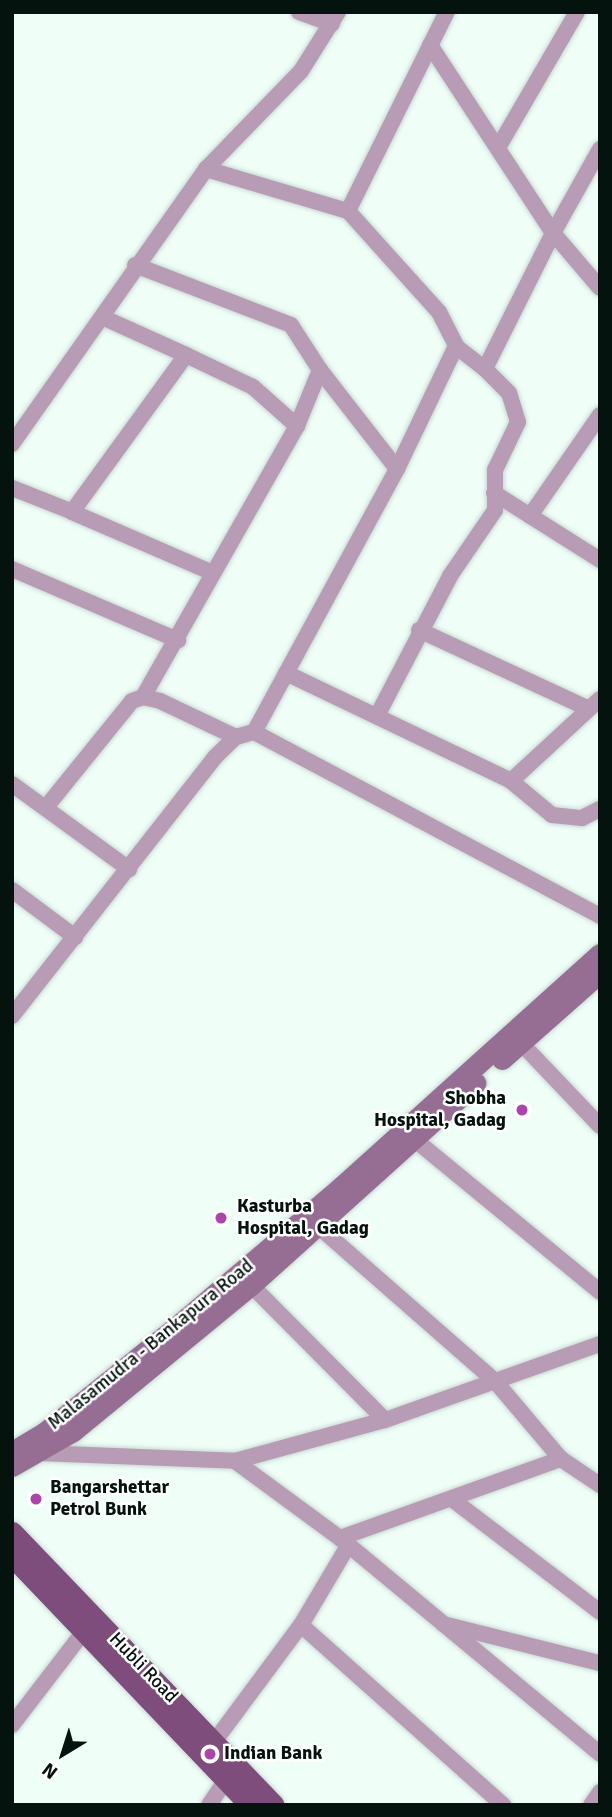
<!DOCTYPE html>
<html>
<head>
<meta charset="utf-8">
<style>
  body { margin:0 }
  #map { position:relative; width:612px; height:1817px; overflow:hidden; background:#effff8; font-family:Signika,sans-serif }
  div>[style] { position:absolute }
  .roads { filter:drop-shadow(0 0 2px #cad9d3) drop-shadow(0 0 2px #cad9d3) }
  .street>* { height:16px; margin:-8px; padding:0 8px; transform-origin:8px; border-radius:8px; background:#b89cb6 }
  .secondary>* { height:21px; margin:-10.5px; padding:0 10.5px; transform-origin:10.5px; border-radius:10.5px; background:#966e94 }
  .primary>* { height:21px; margin:-10.5px; padding:0 10.5px; transform-origin:10.5px; border-radius:10.5px; background:#7e4d7b }
  .dots>* { width:19px; height:19px; translate:-50% -50%; box-sizing:border-box; border:4px solid #fff; border-radius:50% }
  span { translate:-50% -50%; white-space:nowrap; text-align:center; line-height:1.15; -webkit-text-stroke:5px #fff; paint-order:stroke }
  .poi-label { font-size:19px; color:#05130e; font-weight:700 }
  .right { translate:-100% -50%; text-align:right }
  .left { translate:0 -50%; text-align:left }
  .street-label { font-size:19px; color:#05130e }
  .frame { position:absolute; inset:0; border:14px solid #05130e; pointer-events:none }
  .north { position:absolute; left:28px; top:1719px; width:70px; height:70px; -webkit-text-stroke:5px #fff; paint-order:stroke; rotate:218deg; font-size:19px; font-weight:700; line-height:28px; text-align:center; color:#05130e }
  .north::after { content:''; display:block; margin:auto; width:24px; height:32px; background:#05130e; clip-path:polygon(50% 0,100% 100%,50% 72%,0 100%) }
</style>
</head>
<body>
<div id="map">
  <div class="roads">
    <div class="street">
      <i style="left:299px;top:12px;width:35px;rotate:20deg"></i>
      <i style="left:430px;top:45px;width:225px;rotate:56.8deg"></i>
      <i style="left:553px;top:233px;width:152px;rotate:116.6deg"></i>
      <i style="left:485px;top:369px;width:37px;rotate:-142deg"></i>
      <i style="left:499px;top:146px;width:155px;rotate:-59.8deg"></i>
      <i style="left:600px;top:149px;width:96px;rotate:119.2deg"></i>
      <i style="left:553px;top:233px;width:72px;rotate:49.5deg"></i>
      <i style="left:206px;top:169px;width:148px;rotate:16.5deg"></i>
      <i style="left:348px;top:211px;width:136px;rotate:48deg"></i>
      <i style="left:439px;top:312px;width:38px;rotate:63deg"></i>
      <i style="left:456px;top:346px;width:136px;rotate:115.6deg"></i>
      <i style="left:397px;top:469px;width:299px;rotate:118.5deg"></i>
      <i style="left:348px;top:211px;width:222px;rotate:-63.6deg"></i>
      <i style="left:135px;top:265px;width:167px;rotate:21deg"></i>
      <i style="left:291px;top:325px;width:54px;rotate:57.2deg"></i>
      <i style="left:102px;top:317px;width:92px;rotate:24.3deg"></i>
      <i style="left:12px;top:444px;width:337px;rotate:-54.8deg"></i>
      <i style="left:206px;top:169px;width:136px;rotate:-45.9deg"></i>
      <i style="left:301px;top:71px;width:70px;rotate:-57.9deg"></i>
      <i style="left:12px;top:488px;width:66px;rotate:21.5deg"></i>
      <i style="left:494px;top:493px;width:125px;rotate:32.3deg"></i>
      <i style="left:530px;top:516px;width:123px;rotate:-55.3deg"></i>
      <i style="left:12px;top:569px;width:181px;rotate:23.2deg"></i>
      <i style="left:213px;top:573px;width:154px;rotate:-156.6deg"></i>
      <i style="left:72px;top:512px;width:194px;rotate:-54deg"></i>
      <i style="left:186px;top:355px;width:74px;rotate:25.5deg"></i>
      <i style="left:253px;top:387px;width:59px;rotate:41.6deg"></i>
      <i style="left:419px;top:630px;width:187px;rotate:24.9deg"></i>
      <i style="left:286px;top:673px;width:250px;rotate:25.6deg"></i>
      <i style="left:511px;top:781px;width:53px;rotate:39.7deg"></i>
      <i style="left:552px;top:815px;width:30px;rotate:6deg"></i>
      <i style="left:582px;top:818px;width:20px;rotate:-27deg"></i>
      <i style="left:143px;top:697px;width:312px;rotate:-60.4deg"></i>
      <i style="left:297px;top:426px;width:61px;rotate:-67.7deg"></i>
      <i style="left:320px;top:370px;width:125px;rotate:52.1deg"></i>
      <i style="left:378px;top:714px;width:156px;rotate:-62.4deg"></i>
      <i style="left:450px;top:576px;width:80px;rotate:-55.7deg"></i>
      <i style="left:495px;top:510px;width:40px;rotate:-90deg"></i>
      <i style="left:495px;top:470px;width:53px;rotate:-64.4deg"></i>
      <i style="left:518px;top:422px;width:30px;rotate:-107deg"></i>
      <i style="left:509px;top:393px;width:34px;rotate:-135deg"></i>
      <i style="left:511px;top:781px;width:121px;rotate:-42.7deg"></i>
      <i style="left:12px;top:784px;width:145px;rotate:36deg"></i>
      <i style="left:47px;top:806px;width:135px;rotate:-51deg"></i>
      <i style="left:132px;top:701px;width:12px;rotate:-20deg"></i>
      <i style="left:143px;top:697px;width:17px;rotate:13deg"></i>
      <i style="left:160px;top:701px;width:84px;rotate:25.3deg"></i>
      <i style="left:12px;top:890px;width:79px;rotate:36.7deg"></i>
      <i style="left:12px;top:1016px;width:329px;rotate:-51.9deg"></i>
      <i style="left:215px;top:757px;width:29px;rotate:-44deg"></i>
      <i style="left:236px;top:737px;width:19px;rotate:-16deg"></i>
      <i style="left:254px;top:732px;width:392px;rotate:28deg"></i>
      <i style="left:520px;top:1042px;width:116px;rotate:46.4deg"></i>
      <i style="left:414px;top:1139px;width:241px;rotate:39.4deg"></i>
      <i style="left:319px;top:1227px;width:234px;rotate:41.2deg"></i>
      <i style="left:495px;top:1381px;width:102px;rotate:49.8deg"></i>
      <i style="left:561px;top:1459px;width:47px;rotate:33.7deg"></i>
      <i style="left:251px;top:1285px;width:190px;rotate:45.2deg"></i>
      <i style="left:39px;top:1453px;width:196px;rotate:2.3deg"></i>
      <i style="left:235px;top:1461px;width:156px;rotate:-15.3deg"></i>
      <i style="left:385px;top:1420px;width:228px;rotate:-19.5deg"></i>
      <i style="left:235px;top:1461px;width:130px;rotate:36.3deg"></i>
      <i style="left:340px;top:1538px;width:338px;rotate:39.7deg"></i>
      <i style="left:453px;top:1500px;width:185px;rotate:37.3deg"></i>
      <i style="left:340px;top:1538px;width:235px;rotate:-19.7deg"></i>
      <i style="left:443px;top:1624px;width:162px;rotate:14deg"></i>
      <i style="left:301px;top:1625px;width:271px;rotate:41.7deg"></i>
      <i style="left:12px;top:1725px;width:118px;rotate:-52.5deg"></i>
      <i style="left:214px;top:1742px;width:146px;rotate:-53.4deg"></i>
      <i style="left:301px;top:1625px;width:92px;rotate:-59.3deg"></i>
      <i style="left:209px;top:1805px;width:30px;rotate:-56deg"></i>
      <i style="left:591px;top:1805px;width:16px;rotate:-55deg"></i>
    </div>
    <div class="secondary">
      <i style="left:502px;top:1059px;width:128px;rotate:-41.5deg"></i>
      <i style="left:12px;top:1452px;width:37px;rotate:-31deg"></i>
      <i style="left:44px;top:1433px;width:177px;rotate:-38.8deg"></i>
      <i style="left:182px;top:1322px;width:209px;rotate:-40.3deg"></i>
      <i style="left:341px;top:1187px;width:348px;rotate:-42deg"></i>
      <i style="left:12px;top:1466px;width:70px;rotate:-29.8deg"></i>
      <i style="left:73px;top:1431px;width:230px;rotate:-39.4deg"></i>
      <i style="left:251px;top:1285px;width:302px;rotate:-42deg"></i>
    </div>
    <div class="primary">
      <i style="left:12px;top:1532px;width:378px;rotate:46.2deg"></i>
      <i style="left:12px;top:1556px;width:344px;rotate:46.3deg"></i>
    </div>
  </div>
  <div class="dots">
    <i style="left:522px;top:1110px;background:#ab45a9"></i>
    <i style="left:221px;top:1218px;background:#ab45a9"></i>
    <i style="left:36px;top:1499px;background:#ab45a9"></i>
    <i style="left:210px;top:1754px;background:#ab45a9"></i>
  </div>
  <div class="poi-label">
    <span class="right" style="left:506px;top:1110px">Shobha<br>Hospital, Gadag</span>
    <span class="left" style="left:237px;top:1218px">Kasturba<br>Hospital, Gadag</span>
    <span class="left" style="left:50px;top:1499px">Bangarshettar<br>Petrol Bunk</span>
    <span class="left" style="left:224px;top:1754px">Indian Bank</span>
  </div>
  <div class="street-label">
    <span style="left:151px;top:1345px;rotate:-39deg">Malasamudra - Bankapura Road</span>
    <span style="left:143px;top:1668px;rotate:46deg">Hubli Road</span>
  </div>
  <div class="frame"></div>
  <div class="north">N</div>
</div>
</body>
</html>
